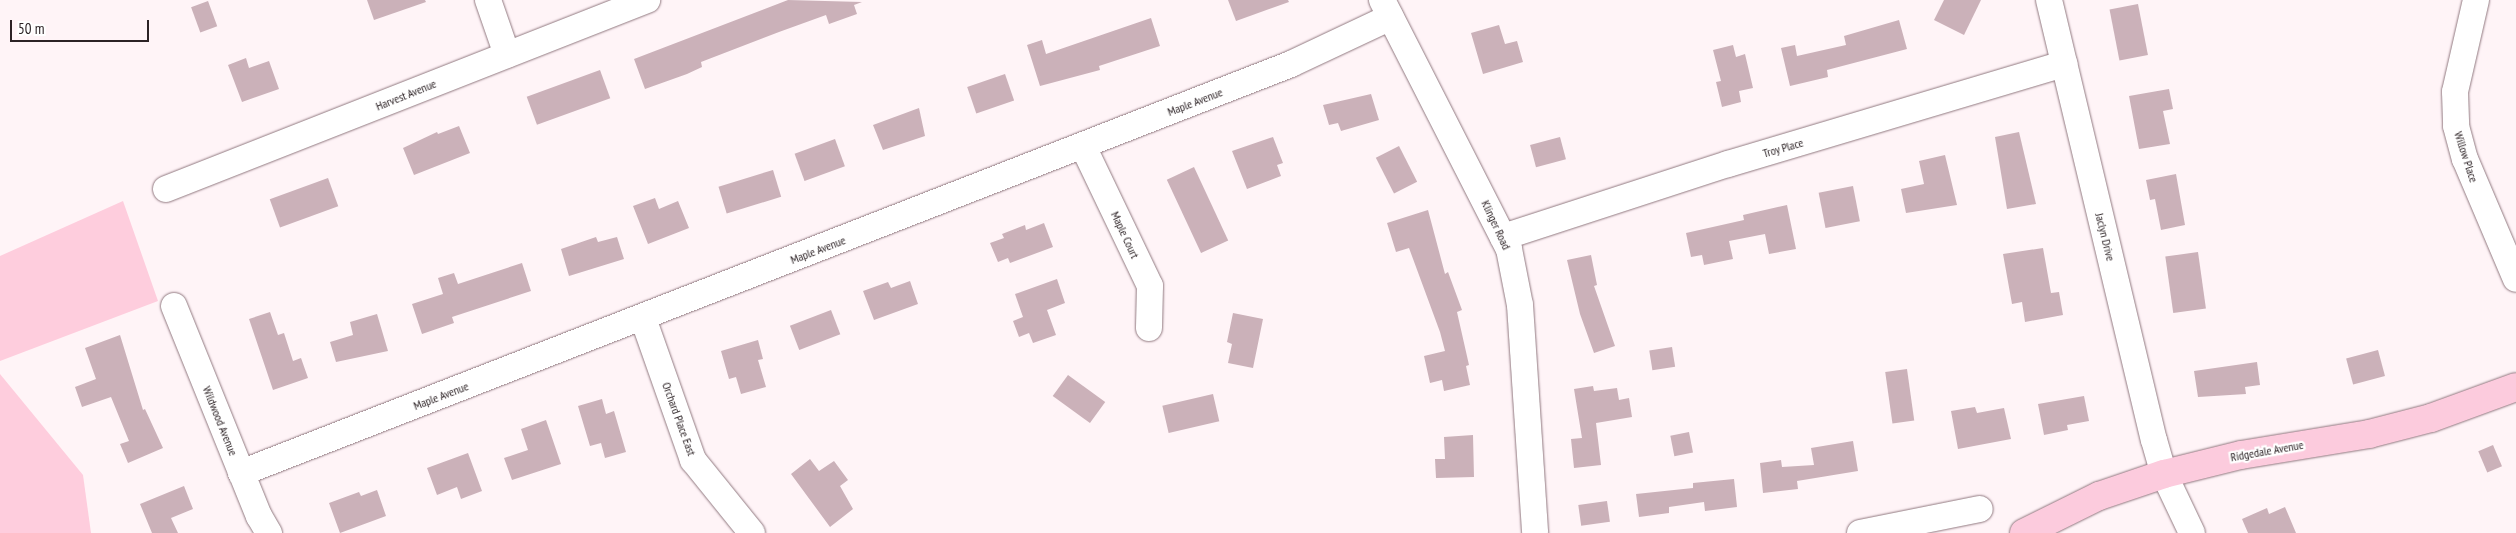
<!DOCTYPE html>
<html>
<head>
<meta charset="utf-8">
<style>
  body { margin:0 }
  #map { position:relative; width:2516px; height:533px; overflow:hidden; background:#fff4f7; font-family:"PT Sans Narrow",sans-serif }
  div>[style] { position:absolute }
  .green>* { inset:0; background:#fecddd }
  .building>* { inset:0; background:#cbb1b9; transform-origin:0 0 }
  .roads { filter:drop-shadow(0 0 1px #917980) drop-shadow(0 0 1px #917980) }
  .minor>* { height:26px; margin:-13px; padding:0 13px; transform-origin:13px; border-radius:13px; background:#fff }
  .major>* { height:28px; margin:-14px; padding:0 14px; transform-origin:14px; border-radius:14px; background:#fccbdd }
  span { translate:-50% -50%; white-space:nowrap; text-align:center; line-height:1.15; -webkit-text-stroke:4.5px #fff; paint-order:stroke }
  .street-label { font-size:12px; color:#2c2225 }
  .scale { position:absolute; left:10px; top:20px; width:139px; height:22px; box-sizing:border-box; border:2px solid #2c2225; border-top:0; padding-left:6px; font-size:15px; line-height:18px; white-space:nowrap; color:#2c2225; -webkit-text-stroke:4px #fff; paint-order:stroke }
</style>
</head>
<body>
<div id="map">
  <div class="green">
    <i style="clip-path:polygon(123px 201px,158px 301px,0 361px,0 256px)"></i>
    <i style="clip-path:polygon(0 374px,83px 475px,91px 533px,0 533px)"></i>
  </div>
  <div class="building">
    <i style="clip-path:polygon(367px 0,425px 0,426px 2px,374px 20px)"></i>
    <i style="clip-path:polygon(788px 0,862px 2px,854px 5px,857px 14px,829px 24px,826px 15px,779px 32px,701px 62px,702px 67px,687px 74px,645px 89px,634px 59px)"></i>
    <i style="clip-path:polygon(1228px 0,1288px 0,1289px 2px,1236px 21px)"></i>
    <i style="clip-path:polygon(1944px 0,1981px 0,1964px 35px,1934px 20px)"></i>
    <i style="left:208px;top:1px;width:27px;height:18px;rotate:70deg"></i>
    <i style="left:2138px;top:4px;width:52px;height:29px;rotate:79deg"></i>
    <i style="clip-path:polygon(1151px 18px,1160px 46px,1099px 66px,1100px 70px,1040px 86px,1027px 45px,1042px 40px,1046px 54px)"></i>
    <i style="clip-path:polygon(1899px 20px,1907px 49px,1827px 70px,1828px 77px,1790px 86px,1781px 48px,1795px 45px,1797px 56px,1846px 45px,1844px 36px)"></i>
    <i style="clip-path:polygon(1499px 25px,1505px 44px,1517px 41px,1523px 62px,1483px 74px,1471px 33px)"></i>
    <i style="clip-path:polygon(1733px 45px,1736px 57px,1745px 54px,1753px 88px,1739px 91px,1741px 102px,1722px 107px,1716px 82px,1721px 81px,1713px 50px)"></i>
    <i style="clip-path:polygon(246px 58px,249px 68px,269px 61px,279px 89px,242px 102px,228px 65px)"></i>
    <i style="left:600px;top:70px;width:30px;height:78px;rotate:70deg"></i>
    <i style="left:1005px;top:74px;width:28px;height:40px;rotate:71deg"></i>
    <i style="clip-path:polygon(2169px 89px,2173px 109px,2163px 111px,2170px 144px,2139px 149px,2129px 96px)"></i>
    <i style="clip-path:polygon(1371px 94px,1379px 120px,1341px 131px,1338px 123px,1329px 125px,1323px 105px)"></i>
    <i style="clip-path:polygon(919px 108px,925px 136px,883px 150px,873px 125px)"></i>
    <i style="clip-path:polygon(459px 126px,470px 153px,414px 175px,403px 148px,437px 132px,438px 134px)"></i>
    <i style="clip-path:polygon(2019px 132px,2036px 204px,2007px 209px,1995px 137px)"></i>
    <i style="clip-path:polygon(1273px 137px,1283px 163px,1277px 165px,1281px 176px,1247px 189px,1232px 151px)"></i>
    <i style="left:1560px;top:137px;width:23px;height:31px;rotate:75deg"></i>
    <i style="left:835px;top:139px;width:29px;height:43px;rotate:70deg"></i>
    <i style="left:1399px;top:146px;width:40px;height:26px;rotate:63deg"></i>
    <i style="clip-path:polygon(1945px 155px,1957px 205px,1906px 213px,1901px 189px,1924px 184px,1919px 161px)"></i>
    <i style="left:1194px;top:167px;width:81px;height:30px;rotate:65deg"></i>
    <i style="left:773px;top:170px;width:28px;height:57px;rotate:73deg"></i>
    <i style="clip-path:polygon(2176px 174px,2185px 225px,2161px 230px,2155px 199px,2150px 200px,2146px 180px)"></i>
    <i style="left:328px;top:178px;width:30px;height:62px;rotate:70deg"></i>
    <i style="left:1853px;top:186px;width:36px;height:35px;rotate:79deg"></i>
    <i style="clip-path:polygon(655px 198px,659px 209px,678px 201px,689px 228px,648px 244px,633px 206px)"></i>
    <i style="clip-path:polygon(1787px 205px,1796px 249px,1769px 254px,1765px 234px,1729px 241px,1733px 259px,1704px 265px,1702px 255px,1691px 257px,1686px 233px,1744px 220px,1743px 215px)"></i>
    <i style="clip-path:polygon(1428px 210px,1445px 274px,1448px 272px,1462px 310px,1457px 312px,1469px 365px,1466px 366px,1470px 385px,1444px 391px,1442px 380px,1430px 383px,1424px 356px,1445px 351px,1440px 332px,1409px 248px,1396px 252px,1387px 223px)"></i>
    <i style="clip-path:polygon(1044px 223px,1053px 247px,1010px 263px,1008px 258px,998px 262px,990px 243px,1004px 238px,1002px 234px,1025px 225px,1026px 230px)"></i>
    <i style="clip-path:polygon(596px 237px,598px 242px,617px 237px,624px 259px,569px 276px,561px 249px)"></i>
    <i style="clip-path:polygon(2043px 248px,2051px 293px,2059px 292px,2063px 315px,2025px 322px,2022px 302px,2012px 304px,2003px 254px)"></i>
    <i style="left:2198px;top:252px;width:57px;height:33px;rotate:82deg"></i>
    <i style="clip-path:polygon(1591px 255px,1597px 285px,1594px 286px,1615px 346px,1594px 353px,1580px 314px,1567px 260px)"></i>
    <i style="clip-path:polygon(522px 263px,531px 291px,452px 317px,454px 323px,422px 334px,412px 304px,443px 294px,438px 278px,454px 273px,458px 284px)"></i>
    <i style="clip-path:polygon(1057px 279px,1065px 303px,1047px 310px,1056px 335px,1033px 343px,1029px 333px,1019px 337px,1013px 321px,1023px 317px,1015px 294px)"></i>
    <i style="clip-path:polygon(910px 281px,918px 304px,874px 320px,863px 291px,888px 282px,891px 288px)"></i>
    <i style="left:831px;top:310px;width:26px;height:44px;rotate:69deg"></i>
    <i style="clip-path:polygon(270px 312px,278px 335px,284px 333px,293px 361px,301px 358px,308px 378px,273px 390px,249px 319px)"></i>
    <i style="clip-path:polygon(1233px 313px,1263px 319px,1253px 368px,1228px 363px,1232px 344px,1227px 342px)"></i>
    <i style="clip-path:polygon(377px 314px,388px 351px,336px 362px,330px 342px,353px 335px,350px 322px)"></i>
    <i style="clip-path:polygon(120px 335px,143px 410px,145px 409px,163px 448px,128px 463px,120px 444px,129px 441px,111px 397px,82px 407px,75px 387px,96px 379px,85px 348px)"></i>
    <i style="clip-path:polygon(758px 340px,763px 359px,758px 360px,766px 387px,741px 394px,736px 377px,729px 379px,721px 351px)"></i>
    <i style="left:1672px;top:347px;width:20px;height:23px;rotate:81deg"></i>
    <i style="left:2378px;top:350px;width:27px;height:33px;rotate:75deg"></i>
    <i style="clip-path:polygon(2257px 362px,2260px 385px,2245px 387px,2246px 394px,2198px 397px,2194px 371px)"></i>
    <i style="left:1907px;top:369px;width:52px;height:22px;rotate:82deg"></i>
    <i style="left:1068px;top:375px;width:46px;height:26px;rotate:36deg"></i>
    <i style="clip-path:polygon(1593px 386px,1594px 391px,1617px 388px,1619px 400px,1629px 398px,1632px 417px,1596px 423px,1601px 465px,1574px 468px,1571px 439px,1582px 438px,1574px 389px)"></i>
    <i style="left:1213px;top:394px;width:28px;height:52px;rotate:77deg"></i>
    <i style="clip-path:polygon(2084px 396px,2089px 421px,2067px 425px,2068px 430px,2044px 435px,2038px 404px)"></i>
    <i style="clip-path:polygon(602px 399px,606px 414px,614px 411px,626px 452px,605px 458px,601px 443px,590px 446px,578px 406px)"></i>
    <i style="clip-path:polygon(1975px 407px,1977px 413px,2004px 408px,2011px 439px,1958px 449px,1951px 411px)"></i>
    <i style="clip-path:polygon(546px 420px,561px 464px,512px 480px,504px 458px,528px 450px,521px 429px)"></i>
    <i style="left:1689px;top:432px;width:21px;height:19px;rotate:79deg"></i>
    <i style="clip-path:polygon(1473px 435px,1474px 477px,1436px 478px,1435px 459px,1445px 459px,1444px 437px)"></i>
    <i style="clip-path:polygon(1853px 441px,1858px 471px,1797px 481px,1798px 489px,1763px 493px,1760px 463px,1781px 460px,1782px 467px,1814px 465px,1811px 448px)"></i>
    <i style="left:2493px;top:445px;width:23px;height:16px;rotate:67deg"></i>
    <i style="clip-path:polygon(468px 453px,482px 491px,461px 499px,457px 487px,437px 495px,427px 468px)"></i>
    <i style="clip-path:polygon(810px 459px,819px 471px,834px 461px,848px 480px,840px 486px,853px 509px,830px 527px,791px 474px)"></i>
    <i style="clip-path:polygon(1734px 479px,1737px 507px,1705px 511px,1704px 502px,1669px 507px,1669px 513px,1639px 517px,1636px 494px,1693px 488px,1693px 483px)"></i>
    <i style="clip-path:polygon(184px 486px,193px 509px,171px 518px,178px 533px,152px 533px,140px 504px)"></i>
    <i style="clip-path:polygon(377px 490px,386px 516px,340px 533px,329px 503px,359px 492px,361px 496px)"></i>
    <i style="left:1607px;top:501px;width:21px;height:29px;rotate:82deg"></i>
    <i style="clip-path:polygon(2285px 507px,2296px 533px,2248px 533px,2242px 519px,2267px 508px,2269px 514px)"></i>
  </div>
  <div class="roads">
    <div class="minor">
      <i style="left:488px;top:0;width:58px;rotate:70.9deg"></i>
      <i style="left:1382px;top:0;width:280px;rotate:63deg"></i>
      <i style="left:1509px;top:249px;width:57px;rotate:78.9deg"></i>
      <i style="left:1520px;top:305px;width:228px;rotate:86.2deg"></i>
      <i style="left:2049px;top:0;width:452px;rotate:76.6deg"></i>
      <i style="left:2154px;top:440px;width:35px;rotate:74deg"></i>
      <i style="left:2164px;top:474px;width:65px;rotate:64.6deg"></i>
      <i style="left:2476px;top:0;width:94px;rotate:102.9deg"></i>
      <i style="left:2455px;top:92px;width:34px;rotate:88deg"></i>
      <i style="left:2456px;top:126px;width:34px;rotate:75deg"></i>
      <i style="left:2465px;top:159px;width:130px;rotate:67deg"></i>
      <i style="left:1083px;top:146px;width:155px;rotate:64.4deg"></i>
      <i style="left:1150px;top:286px;width:42px;rotate:91.4deg"></i>
      <i style="left:166px;top:189px;width:517px;rotate:-21.45deg"></i>
      <i style="left:1503px;top:237px;width:237px;rotate:-18deg"></i>
      <i style="left:1728px;top:164px;width:351px;rotate:-16.6deg"></i>
      <i style="left:174px;top:306px;width:227px;rotate:68deg"></i>
      <i style="left:259px;top:516px;width:20px;rotate:60deg"></i>
      <i style="left:643px;top:318px;width:151px;rotate:70.6deg"></i>
      <i style="left:693px;top:460px;width:94px;rotate:51.1deg"></i>
      <i style="left:241px;top:473px;width:1127px;rotate:-21.28deg"></i>
      <i style="left:1291px;top:64px;width:110px;rotate:-25.2deg"></i>
      <i style="left:1860px;top:533px;width:122px;rotate:-11.3deg"></i>
    </div>
    <div class="major">
      <i style="left:2024px;top:533px;width:84px;rotate:-26.3deg"></i>
      <i style="left:2099px;top:496px;width:69px;rotate:-18.7deg"></i>
      <i style="left:2164px;top:474px;width:79px;rotate:-13.9deg"></i>
      <i style="left:2241px;top:455px;width:130px;rotate:-9.3deg"></i>
      <i style="left:2369px;top:434px;width:64px;rotate:-14.5deg"></i>
      <i style="left:2431px;top:418px;width:90px;rotate:-20deg"></i>
    </div>
  </div>
  <div class="street-label">
    <span style="left:406px;top:95px;rotate:-22deg">Harvest Avenue</span>
    <span style="left:1195px;top:102px;rotate:-21deg">Maple Avenue</span>
    <span style="left:1783px;top:148px;rotate:-16deg">Troy Place</span>
    <span style="left:2466px;top:157px;rotate:72deg">Willow Place</span>
    <span style="left:1496px;top:225px;rotate:65deg">Klinger Road</span>
    <span style="left:1125px;top:235px;rotate:65deg">Maple Court</span>
    <span style="left:2105px;top:237px;rotate:76deg">Jaclyn Drive</span>
    <span style="left:818px;top:250px;rotate:-21deg">Maple Avenue</span>
    <span style="left:441px;top:396px;rotate:-21deg">Maple Avenue</span>
    <span style="left:679px;top:419px;rotate:70deg">Orchard Place East</span>
    <span style="left:220px;top:421px;rotate:68deg">Wildwood Avenue</span>
    <span style="left:2267px;top:451px;rotate:-10deg">Ridgedale Avenue</span>
  </div>
  <div class="scale">50 m</div>
</div>
</body>
</html>
